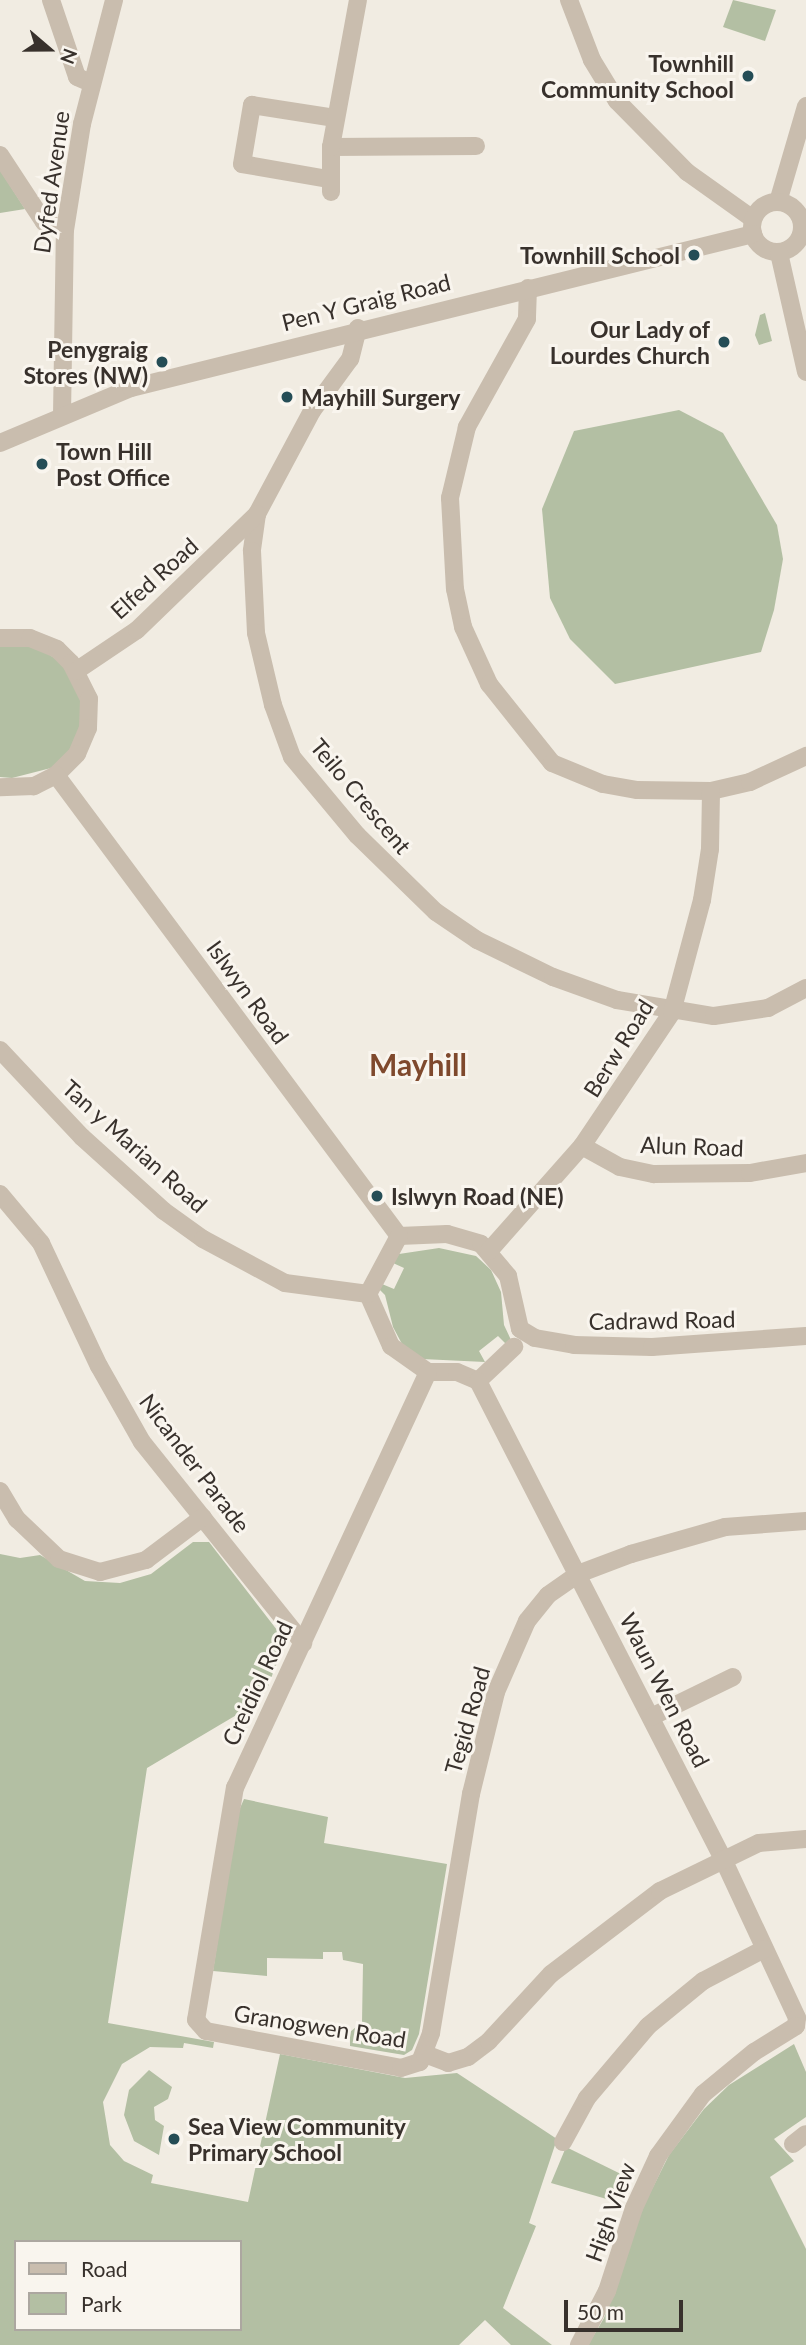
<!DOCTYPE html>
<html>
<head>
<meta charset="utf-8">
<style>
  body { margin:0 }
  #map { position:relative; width:806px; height:2345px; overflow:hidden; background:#f1ece2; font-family:Lato,sans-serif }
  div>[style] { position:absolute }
  .green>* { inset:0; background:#b3bfa3 }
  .minor>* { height:18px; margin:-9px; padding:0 9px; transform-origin:9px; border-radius:9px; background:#c9bdae }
  .tertiary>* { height:18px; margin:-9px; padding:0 9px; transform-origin:9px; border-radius:9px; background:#c9bdae }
  .tertiary>.ring { margin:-9px; padding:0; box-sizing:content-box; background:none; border:18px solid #c9bdae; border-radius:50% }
  .dots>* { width:19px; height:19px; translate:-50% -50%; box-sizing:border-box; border:4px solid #f9f5ee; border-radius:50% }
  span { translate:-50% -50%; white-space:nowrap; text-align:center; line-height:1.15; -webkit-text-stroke:6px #f9f5ee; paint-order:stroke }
  .poi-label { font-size:23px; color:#38312c; font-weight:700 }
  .right { translate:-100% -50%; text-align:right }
  .left { translate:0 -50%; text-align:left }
  .street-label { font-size:23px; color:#38312c }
  .district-label { font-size:30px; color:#7f492d; font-weight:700 }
  .legend { position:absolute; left:14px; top:2240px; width:228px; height:91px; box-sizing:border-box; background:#f9f5ee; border:2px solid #aca7a0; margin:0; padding:9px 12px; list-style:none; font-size:21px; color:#38312c }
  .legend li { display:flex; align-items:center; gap:14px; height:35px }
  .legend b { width:35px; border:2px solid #aca7a0 }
  .north { position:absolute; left:14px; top:14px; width:70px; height:70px; -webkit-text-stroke:5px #f9f5ee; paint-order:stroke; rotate:110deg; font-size:19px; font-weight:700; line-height:28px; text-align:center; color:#38312c }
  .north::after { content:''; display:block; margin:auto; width:24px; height:32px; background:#38312c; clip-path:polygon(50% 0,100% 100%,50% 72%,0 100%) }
  .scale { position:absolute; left:564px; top:2300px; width:119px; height:32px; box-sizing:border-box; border:4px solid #38312c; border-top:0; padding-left:9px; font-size:21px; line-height:24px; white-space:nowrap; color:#38312c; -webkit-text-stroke:5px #f9f5ee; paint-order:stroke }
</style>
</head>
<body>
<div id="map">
  <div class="green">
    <i style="clip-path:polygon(733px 0,776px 10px,765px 41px,723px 27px)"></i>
    <i style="clip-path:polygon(0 170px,25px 209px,0 213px)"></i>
    <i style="clip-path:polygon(765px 313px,772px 341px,759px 345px,755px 335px,760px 315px)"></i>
    <i style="clip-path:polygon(679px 410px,723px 433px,777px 525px,783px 559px,774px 610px,761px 652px,615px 684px,570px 639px,550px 598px,542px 509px,574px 431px)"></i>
    <i style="clip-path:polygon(15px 644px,41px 649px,63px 664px,81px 699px,81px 725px,70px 750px,51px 768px,12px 778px,0 777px,0 646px)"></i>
    <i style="clip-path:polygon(439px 1248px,476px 1256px,491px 1270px,501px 1292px,504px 1325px,511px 1340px,506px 1344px,498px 1336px,479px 1351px,485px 1362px,422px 1359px,402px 1344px,393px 1327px,385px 1295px,379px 1289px,382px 1284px,394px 1289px,404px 1268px,393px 1263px,399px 1254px)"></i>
    <i style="clip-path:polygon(evenodd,193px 1542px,209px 1542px,277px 1630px,282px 1649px,267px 1689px,250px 1707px,147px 1768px,108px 2023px,214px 2042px,213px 2048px,184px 2043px,183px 2048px,150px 2047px,122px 2064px,103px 2102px,110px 2145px,124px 2161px,153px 2175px,151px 2183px,248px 2202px,280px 2054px,405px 2078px,457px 2073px,557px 2139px,529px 2223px,536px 2226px,503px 2308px,552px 2345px,511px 2345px,485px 2320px,459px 2345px,0 2345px,0 1554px,20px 1558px,40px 1555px,85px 1581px,120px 1583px,151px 1574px,193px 1542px,16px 2242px,240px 2242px,240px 2329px,16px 2329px,16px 2242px)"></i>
    <i style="clip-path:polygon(244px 1799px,328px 1817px,324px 1843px,447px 1864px,419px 2034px,412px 2050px,404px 2055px,350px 2046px,350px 2032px,362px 2022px,363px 1964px,343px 1960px,342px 1952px,323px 1952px,323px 1959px,267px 1958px,267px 1976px,213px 1971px,237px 1815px)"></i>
    <i style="clip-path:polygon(794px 2044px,806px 2072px,806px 2117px,774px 2139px,794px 2161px,770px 2177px,806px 2249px,806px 2345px,588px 2345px,604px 2318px,643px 2207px,669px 2155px,704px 2109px,729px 2085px)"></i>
    <i style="clip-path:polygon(149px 2070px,172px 2087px,168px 2099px,154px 2107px,155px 2120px,164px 2126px,159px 2155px,134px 2141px,124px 2115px,129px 2090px)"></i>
    <i style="clip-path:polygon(566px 2147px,627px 2177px,617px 2202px,551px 2183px)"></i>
  </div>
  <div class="minor">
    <i style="left:51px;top:0;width:81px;rotate:71.3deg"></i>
    <i style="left:77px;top:77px;width:15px;rotate:23deg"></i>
    <i style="left:569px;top:0;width:64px;rotate:69deg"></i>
    <i style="left:592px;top:60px;width:48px;rotate:58.6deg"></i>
    <i style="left:617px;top:101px;width:100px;rotate:45.4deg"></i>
    <i style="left:687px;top:172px;width:81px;rotate:35.5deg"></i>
    <i style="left:331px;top:147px;width:145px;rotate:-0.4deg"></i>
    <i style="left:0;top:155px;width:80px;rotate:56.7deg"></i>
    <i style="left:44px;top:222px;width:22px;rotate:21deg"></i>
    <i style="left:328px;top:179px;width:87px;rotate:-170.1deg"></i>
    <i style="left:242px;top:164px;width:60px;rotate:-80.4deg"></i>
    <i style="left:252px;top:105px;width:84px;rotate:8.9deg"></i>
    <i style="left:331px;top:192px;width:45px;rotate:-90deg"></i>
    <i style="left:331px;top:147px;width:149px;rotate:-79.6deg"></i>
    <i style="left:528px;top:288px;width:31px;rotate:92deg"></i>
    <i style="left:527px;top:319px;width:124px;rotate:119.1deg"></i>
    <i style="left:467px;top:427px;width:73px;rotate:103.5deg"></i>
    <i style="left:450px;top:498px;width:91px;rotate:86.9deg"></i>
    <i style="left:455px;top:589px;width:39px;rotate:78deg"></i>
    <i style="left:463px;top:627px;width:63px;rotate:65.5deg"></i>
    <i style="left:489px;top:684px;width:101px;rotate:51.4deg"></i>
    <i style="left:552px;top:763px;width:55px;rotate:22.4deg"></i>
    <i style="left:603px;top:784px;width:35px;rotate:10deg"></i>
    <i style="left:637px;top:790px;width:74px;rotate:0.8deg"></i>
    <i style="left:711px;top:791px;width:40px;rotate:-13deg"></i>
    <i style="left:750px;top:782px;width:62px;rotate:-24.9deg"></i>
    <i style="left:358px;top:328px;width:32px;rotate:104deg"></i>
    <i style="left:350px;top:359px;width:64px;rotate:126.2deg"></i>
    <i style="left:312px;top:411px;width:117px;rotate:118.1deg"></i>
    <i style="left:257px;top:514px;width:37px;rotate:98deg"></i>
    <i style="left:252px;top:551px;width:82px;rotate:87.2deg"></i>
    <i style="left:256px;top:633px;width:74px;rotate:76.7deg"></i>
    <i style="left:273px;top:705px;width:55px;rotate:69.9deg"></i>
    <i style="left:292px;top:757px;width:102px;rotate:50.2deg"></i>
    <i style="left:357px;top:835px;width:110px;rotate:44.3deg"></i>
    <i style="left:436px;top:912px;width:50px;rotate:34.3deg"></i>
    <i style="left:477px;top:940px;width:85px;rotate:26deg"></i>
    <i style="left:553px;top:977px;width:68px;rotate:19.8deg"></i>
    <i style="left:617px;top:1000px;width:98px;rotate:9.4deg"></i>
    <i style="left:714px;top:1016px;width:55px;rotate:-8.4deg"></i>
    <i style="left:768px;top:1008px;width:43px;rotate:-27.8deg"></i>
    <i style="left:0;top:638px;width:30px"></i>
    <i style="left:30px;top:638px;width:29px;rotate:22deg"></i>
    <i style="left:57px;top:649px;width:20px;rotate:45deg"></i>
    <i style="left:71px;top:663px;width:40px;rotate:63.4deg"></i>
    <i style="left:89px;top:699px;width:29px;rotate:92deg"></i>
    <i style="left:88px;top:728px;width:28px;rotate:113deg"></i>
    <i style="left:77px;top:754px;width:30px;rotate:135deg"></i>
    <i style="left:56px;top:775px;width:25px;rotate:153deg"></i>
    <i style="left:34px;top:786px;width:34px;rotate:178deg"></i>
    <i style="left:76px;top:671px;width:73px;rotate:-33.9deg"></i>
    <i style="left:137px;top:630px;width:167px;rotate:-44deg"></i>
    <i style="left:56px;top:775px;width:575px;rotate:53.35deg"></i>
    <i style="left:0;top:1050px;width:120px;rotate:46.7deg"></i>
    <i style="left:82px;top:1137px;width:110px;rotate:42.1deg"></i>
    <i style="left:164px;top:1211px;width:48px;rotate:35.7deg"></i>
    <i style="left:203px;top:1239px;width:93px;rotate:28.2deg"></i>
    <i style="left:285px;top:1283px;width:84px;rotate:7.5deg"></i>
    <i style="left:582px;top:1146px;width:43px;rotate:28.9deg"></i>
    <i style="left:620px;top:1167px;width:35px;rotate:12deg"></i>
    <i style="left:654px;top:1174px;width:96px;rotate:-0.6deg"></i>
    <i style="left:750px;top:1173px;width:57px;rotate:-10.1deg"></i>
    <i style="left:0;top:1194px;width:64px;rotate:50.1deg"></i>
    <i style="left:41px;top:1243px;width:136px;rotate:64.8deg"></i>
    <i style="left:99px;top:1366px;width:87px;rotate:60.5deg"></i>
    <i style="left:142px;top:1442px;width:258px;rotate:51.3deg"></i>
    <i style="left:399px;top:1236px;width:48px;rotate:-2.4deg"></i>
    <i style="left:447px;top:1234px;width:35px;rotate:16deg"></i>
    <i style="left:481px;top:1244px;width:42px;rotate:49.8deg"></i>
    <i style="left:508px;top:1276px;width:54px;rotate:77.2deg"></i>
    <i style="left:520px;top:1329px;width:17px;rotate:31deg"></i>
    <i style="left:535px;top:1338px;width:40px;rotate:10deg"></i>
    <i style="left:574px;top:1345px;width:78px;rotate:1.5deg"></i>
    <i style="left:652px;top:1347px;width:154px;rotate:-4.1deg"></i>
    <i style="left:489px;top:1251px;width:140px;rotate:-48.5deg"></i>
    <i style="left:582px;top:1146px;width:161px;rotate:-56.1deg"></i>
    <i style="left:672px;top:1012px;width:116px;rotate:-75deg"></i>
    <i style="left:702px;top:900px;width:52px;rotate:-81.1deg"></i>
    <i style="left:710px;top:849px;width:58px;rotate:-89deg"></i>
    <i style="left:368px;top:1294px;width:57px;rotate:66.1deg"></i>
    <i style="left:391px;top:1346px;width:45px;rotate:35.1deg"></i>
    <i style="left:428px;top:1372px;width:29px"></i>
    <i style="left:457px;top:1372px;width:23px;rotate:23deg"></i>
    <i style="left:478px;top:1381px;width:50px;rotate:-43.4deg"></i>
    <i style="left:368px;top:1294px;width:66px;rotate:-61.9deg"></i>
    <i style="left:428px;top:1372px;width:458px;rotate:114.9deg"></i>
    <i style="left:235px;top:1787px;width:236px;rotate:99.5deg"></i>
    <i style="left:196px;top:2020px;width:15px;rotate:48deg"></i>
    <i style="left:206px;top:2031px;width:198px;rotate:10.7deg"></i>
    <i style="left:401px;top:2068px;width:20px;rotate:-18deg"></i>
    <i style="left:420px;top:2062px;width:31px;rotate:-69deg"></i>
    <i style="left:431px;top:2033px;width:242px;rotate:-80.5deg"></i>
    <i style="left:471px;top:1794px;width:105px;rotate:-76.2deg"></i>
    <i style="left:496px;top:1692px;width:77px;rotate:-66.4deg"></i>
    <i style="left:527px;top:1621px;width:33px;rotate:-51deg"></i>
    <i style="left:548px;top:1595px;width:37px;rotate:-35deg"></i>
    <i style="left:578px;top:1574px;width:57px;rotate:-20.7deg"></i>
    <i style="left:631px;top:1554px;width:98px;rotate:-16deg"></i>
    <i style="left:725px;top:1527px;width:81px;rotate:-4.2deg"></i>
    <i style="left:478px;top:1381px;width:537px;rotate:62.86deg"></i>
    <i style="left:723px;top:1859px;width:175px;rotate:65deg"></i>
    <i style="left:797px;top:2018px;width:8px;rotate:97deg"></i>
    <i style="left:796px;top:2026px;width:49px;rotate:148.2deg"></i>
    <i style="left:754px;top:2052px;width:66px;rotate:140.5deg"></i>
    <i style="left:703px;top:2094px;width:77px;rotate:126deg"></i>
    <i style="left:658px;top:2156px;width:57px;rotate:114.8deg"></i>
    <i style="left:634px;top:2208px;width:87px;rotate:108deg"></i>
    <i style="left:607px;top:2291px;width:61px;rotate:117.4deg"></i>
    <i style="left:0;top:1491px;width:33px;rotate:59deg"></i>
    <i style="left:17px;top:1519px;width:58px;rotate:43.6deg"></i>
    <i style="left:59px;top:1559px;width:43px;rotate:17.6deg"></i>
    <i style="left:100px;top:1572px;width:48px;rotate:-14.6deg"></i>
    <i style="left:146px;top:1560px;width:71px;rotate:-37deg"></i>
    <i style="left:651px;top:1717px;width:91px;rotate:-26deg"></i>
    <i style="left:425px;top:2054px;width:25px;rotate:21deg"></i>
    <i style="left:448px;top:2063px;width:21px;rotate:-17deg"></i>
    <i style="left:468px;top:2057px;width:26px;rotate:-37deg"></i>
    <i style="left:489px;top:2041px;width:91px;rotate:-47.2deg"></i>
    <i style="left:551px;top:1974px;width:137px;rotate:-37.3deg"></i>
    <i style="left:660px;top:1891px;width:110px;rotate:-25.9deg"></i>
    <i style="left:759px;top:1843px;width:47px;rotate:-4.9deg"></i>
    <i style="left:563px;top:2142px;width:50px;rotate:-61.4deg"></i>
    <i style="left:587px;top:2098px;width:94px;rotate:-49.7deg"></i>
    <i style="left:648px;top:2026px;width:71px;rotate:-39.3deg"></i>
    <i style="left:703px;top:1981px;width:69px;rotate:-27.7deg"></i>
    <i style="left:793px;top:2144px;width:16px;rotate:-38deg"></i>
  </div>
  <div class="tertiary">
    <i style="left:778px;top:202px;width:100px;rotate:-73.7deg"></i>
    <i class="ring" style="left:752px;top:202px;width:32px;height:32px"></i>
    <i style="left:779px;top:253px;width:122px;rotate:77.2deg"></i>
    <i style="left:62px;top:415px;width:185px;rotate:-89.1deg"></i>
    <i style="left:65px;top:230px;width:107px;rotate:-80.9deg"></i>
    <i style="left:82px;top:124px;width:128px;rotate:-75.5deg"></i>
    <i style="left:0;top:443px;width:142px;rotate:-22.8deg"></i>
    <i style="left:131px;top:388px;width:641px;rotate:-13.91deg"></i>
  </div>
  <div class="dots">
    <i style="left:748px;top:76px;background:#254d56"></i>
    <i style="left:694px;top:255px;background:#254d56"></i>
    <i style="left:724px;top:342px;background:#254d56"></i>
    <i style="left:162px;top:362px;background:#254d56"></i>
    <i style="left:287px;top:397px;background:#254d56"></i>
    <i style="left:42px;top:464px;background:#254d56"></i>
    <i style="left:377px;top:1196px;background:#254d56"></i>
    <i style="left:174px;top:2139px;background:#254d56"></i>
  </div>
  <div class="poi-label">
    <span class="right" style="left:734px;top:76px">Townhill<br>Community School</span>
    <span class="right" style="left:680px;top:255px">Townhill School</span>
    <span class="right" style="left:710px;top:342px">Our Lady of<br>Lourdes Church</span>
    <span class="right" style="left:148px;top:362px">Penygraig<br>Stores (NW)</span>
    <span class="left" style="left:301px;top:397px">Mayhill Surgery</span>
    <span class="left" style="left:56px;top:464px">Town Hill<br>Post Office</span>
    <span class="left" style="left:391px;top:1196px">Islwyn Road (NE)</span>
    <span class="left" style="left:188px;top:2139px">Sea View Community<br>Primary School</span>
  </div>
  <div class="street-label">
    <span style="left:51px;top:182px;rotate:-82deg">Dyfed Avenue</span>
    <span style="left:366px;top:302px;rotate:-14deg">Pen Y Graig Road</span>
    <span style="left:154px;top:578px;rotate:-42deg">Elfed Road</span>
    <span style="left:361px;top:796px;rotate:50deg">Teilo Crescent</span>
    <span style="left:248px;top:992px;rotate:54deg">Islwyn Road</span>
    <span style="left:618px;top:1048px;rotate:-58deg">Berw Road</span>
    <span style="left:135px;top:1146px;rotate:42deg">Tan y Marian Road</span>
    <span style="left:692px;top:1146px;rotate:2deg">Alun Road</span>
    <span style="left:662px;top:1320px;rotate:-1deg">Cadrawd Road</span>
    <span style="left:195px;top:1463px;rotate:53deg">Nicander Parade</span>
    <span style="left:257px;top:1683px;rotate:-65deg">Creidiol Road</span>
    <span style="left:665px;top:1690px;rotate:63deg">Waun Wen Road</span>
    <span style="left:467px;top:1720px;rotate:-74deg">Tegid Road</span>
    <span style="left:320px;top:2026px;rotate:9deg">Granogwen Road</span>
    <span style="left:610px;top:2212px;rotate:-70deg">High View</span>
  </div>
  <div class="district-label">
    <span style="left:418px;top:1064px">Mayhill</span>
  </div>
  <ul class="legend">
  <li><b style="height:9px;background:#c9bdae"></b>Road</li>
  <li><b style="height:19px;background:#b3bfa3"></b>Park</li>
  </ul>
  <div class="north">N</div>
  <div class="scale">50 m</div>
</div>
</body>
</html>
